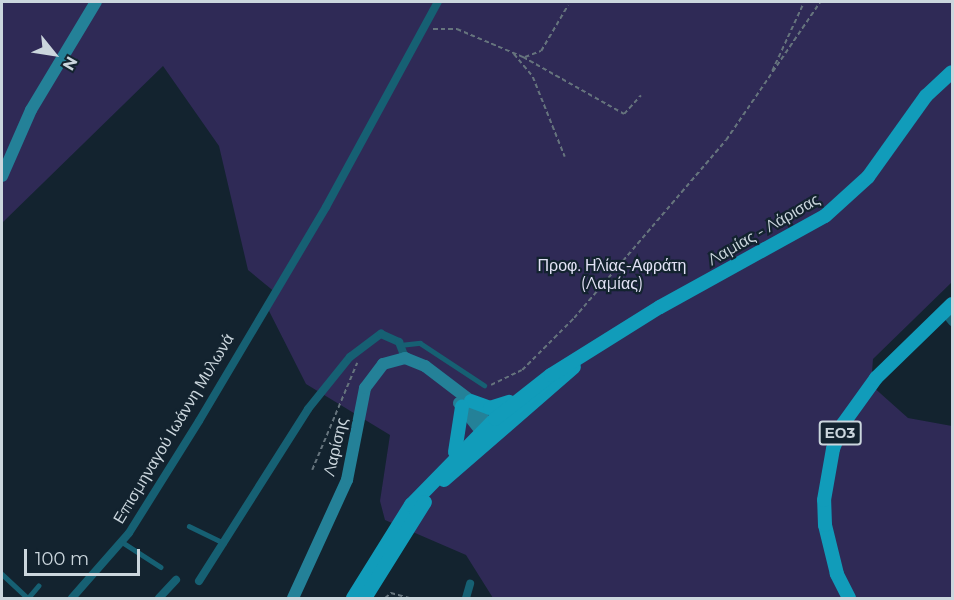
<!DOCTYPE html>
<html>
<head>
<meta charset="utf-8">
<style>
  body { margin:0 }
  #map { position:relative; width:954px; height:600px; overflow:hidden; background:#13232f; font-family:Montserrat,sans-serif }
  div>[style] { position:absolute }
  .green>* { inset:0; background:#2f2a56 }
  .path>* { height:1.5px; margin-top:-0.75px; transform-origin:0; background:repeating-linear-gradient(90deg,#66747d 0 4.5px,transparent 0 7.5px) }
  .lane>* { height:4.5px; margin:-2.25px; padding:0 2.25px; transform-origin:2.25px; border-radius:2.25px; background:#166073 }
  .street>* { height:8px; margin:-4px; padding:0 4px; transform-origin:4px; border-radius:4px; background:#166073 }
  .secondary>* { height:12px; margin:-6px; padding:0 6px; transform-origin:6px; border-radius:6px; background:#248198 }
  .primary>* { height:14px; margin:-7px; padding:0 7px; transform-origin:7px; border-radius:7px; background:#119cba }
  span { translate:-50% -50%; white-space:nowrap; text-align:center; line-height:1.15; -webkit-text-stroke:4.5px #13232f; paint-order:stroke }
  .shield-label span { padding:2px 4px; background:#13232f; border:2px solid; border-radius:4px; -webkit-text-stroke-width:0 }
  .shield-label { font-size:15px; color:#cbd6dd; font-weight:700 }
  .street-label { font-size:16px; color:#cbd6dd }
  .park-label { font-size:16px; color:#e3e2f6 }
  .frame { position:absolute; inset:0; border:3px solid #cbd6dd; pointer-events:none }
  .north { position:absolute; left:24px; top:24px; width:60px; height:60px; -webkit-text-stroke:4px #13232f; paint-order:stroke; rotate:120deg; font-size:16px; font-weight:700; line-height:24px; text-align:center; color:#cbd6dd }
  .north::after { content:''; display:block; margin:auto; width:21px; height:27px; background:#cbd6dd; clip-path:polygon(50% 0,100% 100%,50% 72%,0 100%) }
  .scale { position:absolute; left:24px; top:549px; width:116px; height:27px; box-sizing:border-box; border:3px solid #cbd6dd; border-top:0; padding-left:8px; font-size:18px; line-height:21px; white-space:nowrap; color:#cbd6dd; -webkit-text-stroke:4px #13232f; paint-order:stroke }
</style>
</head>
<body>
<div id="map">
  <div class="green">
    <i style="clip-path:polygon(2px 2px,952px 2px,952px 282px,873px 359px,871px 385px,908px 418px,952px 426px,952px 598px,493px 598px,466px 555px,385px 520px,380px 501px,390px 435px,306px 384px,268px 309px,276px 293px,248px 270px,219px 146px,163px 66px,2px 223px)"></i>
  </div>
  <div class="path">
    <i style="left:433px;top:29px;width:24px"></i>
    <i style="left:457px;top:29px;width:72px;rotate:23deg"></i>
    <i style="left:523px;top:57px;width:116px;rotate:29.4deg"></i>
    <i style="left:624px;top:114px;width:25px;rotate:-48deg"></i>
    <i style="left:514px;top:54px;width:30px;rotate:50deg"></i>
    <i style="left:533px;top:77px;width:86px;rotate:68.2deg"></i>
    <i style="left:525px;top:57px;width:17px;rotate:-21deg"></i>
    <i style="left:541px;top:51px;width:53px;rotate:-59.6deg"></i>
    <i style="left:772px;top:71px;width:76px;rotate:-65.1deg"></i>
    <i style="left:491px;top:385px;width:34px;rotate:-26deg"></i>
    <i style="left:522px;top:370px;width:74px;rotate:-45deg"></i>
    <i style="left:574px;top:318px;width:234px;rotate:-49.5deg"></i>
    <i style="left:726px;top:140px;width:167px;rotate:-55.7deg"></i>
    <i style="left:312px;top:470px;width:116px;rotate:-67.2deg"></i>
    <i style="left:385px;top:598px;width:8px;rotate:-40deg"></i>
    <i style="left:391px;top:593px;width:20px;rotate:15deg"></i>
  </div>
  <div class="lane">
    <i style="left:400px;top:345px;width:20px;rotate:-6deg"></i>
    <i style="left:420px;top:343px;width:77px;rotate:33.3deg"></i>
    <i style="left:189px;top:526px;width:39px;rotate:26deg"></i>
    <i style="left:122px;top:542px;width:46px;rotate:32.7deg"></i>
    <i style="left:2px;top:574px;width:35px;rotate:43deg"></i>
    <i style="left:28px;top:598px;width:16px;rotate:-50deg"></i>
  </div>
  <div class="street">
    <i style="left:944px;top:312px;width:13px;rotate:51deg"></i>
    <i style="left:199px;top:581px;width:204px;rotate:-57.6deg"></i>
    <i style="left:308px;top:409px;width:67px;rotate:-51.1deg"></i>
    <i style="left:350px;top:357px;width:39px;rotate:-37deg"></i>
    <i style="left:381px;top:334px;width:20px;rotate:24deg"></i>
    <i style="left:399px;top:342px;width:17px;rotate:69deg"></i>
    <i style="left:72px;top:598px;width:86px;rotate:-48.8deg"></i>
    <i style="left:129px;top:533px;width:132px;rotate:-58deg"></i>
    <i style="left:199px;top:421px;width:249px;rotate:-59.3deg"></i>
    <i style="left:326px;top:207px;width:234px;rotate:-61.4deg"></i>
    <i style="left:159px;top:598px;width:25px;rotate:-47deg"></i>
    <i style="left:466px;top:598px;width:15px;rotate:-74deg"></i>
  </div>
  <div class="secondary">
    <i style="left:2px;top:176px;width:72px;rotate:-66.3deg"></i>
    <i style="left:31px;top:110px;width:126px;rotate:-59deg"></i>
    <i style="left:459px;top:403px;width:46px;rotate:52.1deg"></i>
    <i style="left:293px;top:598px;width:130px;rotate:-65.4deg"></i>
    <i style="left:347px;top:480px;width:94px;rotate:-78.9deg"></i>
    <i style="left:365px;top:388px;width:30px;rotate:-53deg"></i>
    <i style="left:383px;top:364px;width:23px;rotate:-15deg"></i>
    <i style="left:405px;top:358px;width:22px;rotate:22deg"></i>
    <i style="left:425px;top:366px;width:58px;rotate:37.3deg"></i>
    <i style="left:471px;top:401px;width:40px;rotate:55.1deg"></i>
  </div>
  <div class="primary">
    <i style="left:471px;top:401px;width:20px;rotate:20deg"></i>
    <i style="left:490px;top:408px;width:20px;rotate:-18deg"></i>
    <i style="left:455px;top:452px;width:46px;rotate:-81.2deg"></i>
    <i style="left:444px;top:480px;width:172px;rotate:-41deg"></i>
    <i style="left:353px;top:598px;width:110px;rotate:-58.1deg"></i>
    <i style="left:411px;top:505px;width:120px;rotate:-45.7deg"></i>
    <i style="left:495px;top:419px;width:71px;rotate:-38.2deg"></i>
    <i style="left:551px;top:375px;width:128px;rotate:-32deg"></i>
    <i style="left:660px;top:307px;width:188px;rotate:-28.9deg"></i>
    <i style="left:825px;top:216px;width:58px;rotate:-42.2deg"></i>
    <i style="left:868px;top:177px;width:100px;rotate:-54.4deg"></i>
    <i style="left:926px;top:96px;width:35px;rotate:-43deg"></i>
    <i style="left:365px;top:598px;width:113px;rotate:-58deg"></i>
    <i style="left:849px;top:598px;width:27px;rotate:-117deg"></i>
    <i style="left:837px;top:574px;width:50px;rotate:-103.8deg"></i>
    <i style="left:825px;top:525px;width:25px;rotate:-92deg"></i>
    <i style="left:824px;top:500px;width:52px;rotate:-80deg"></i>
    <i style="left:833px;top:449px;width:27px;rotate:-68deg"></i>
    <i style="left:843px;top:424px;width:57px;rotate:-54.3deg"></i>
    <i style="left:876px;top:378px;width:106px;rotate:-44.2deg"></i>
  </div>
  <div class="shield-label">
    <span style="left:840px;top:433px">ΕΟ3</span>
  </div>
  <div class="street-label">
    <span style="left:764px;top:230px;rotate:-30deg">Λαμίας - Λάρισας</span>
    <span style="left:174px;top:429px;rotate:-59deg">Επισμηναγού Ιωάννη Μυλωνά</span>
    <span style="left:336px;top:447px;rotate:-77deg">Λαρίσης</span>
  </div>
  <div class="park-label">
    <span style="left:612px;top:275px">Προφ. Ηλίας-Αφράτη<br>(Λαμίας)</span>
  </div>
  <div class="frame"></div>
  <div class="north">N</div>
  <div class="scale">100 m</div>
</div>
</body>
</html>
